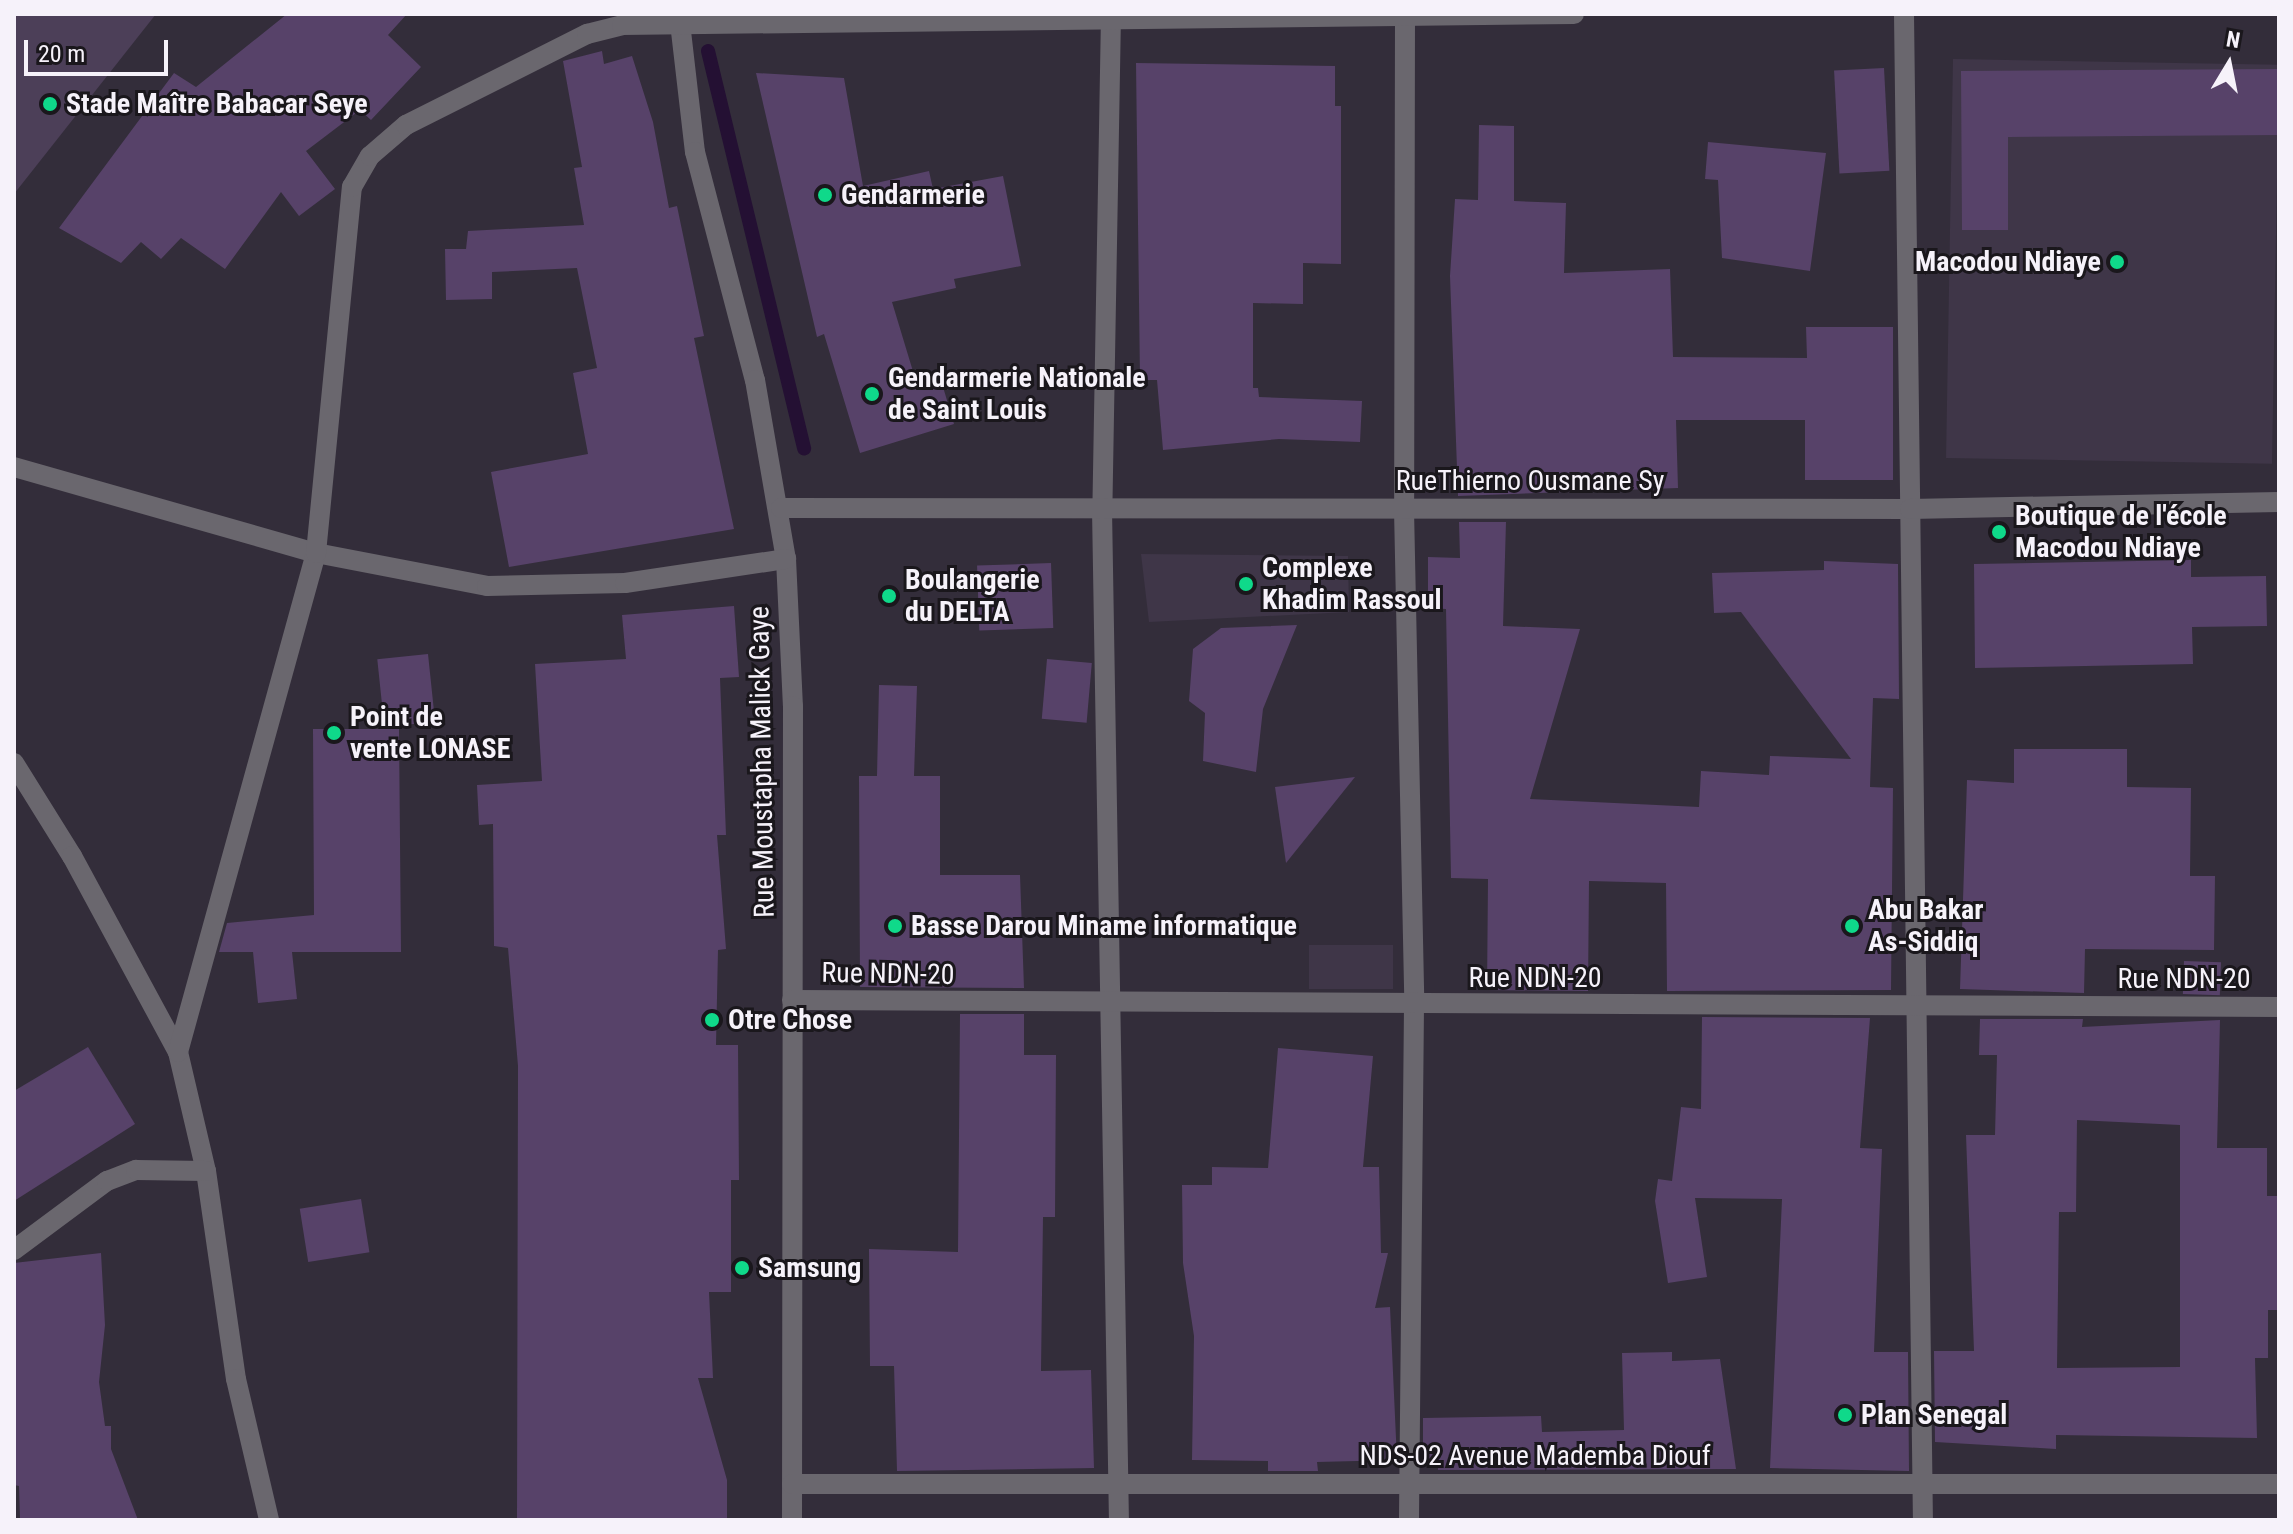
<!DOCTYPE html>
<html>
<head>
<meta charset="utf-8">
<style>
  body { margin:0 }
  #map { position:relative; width:2293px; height:1534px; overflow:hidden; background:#332d3a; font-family:"Roboto Condensed",sans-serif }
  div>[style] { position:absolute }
  .built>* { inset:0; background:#3f3648; transform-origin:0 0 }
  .green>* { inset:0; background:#4c3f58 }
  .stream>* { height:14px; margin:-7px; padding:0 7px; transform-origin:7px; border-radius:7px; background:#241033 }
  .building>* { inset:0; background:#574269; transform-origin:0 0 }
  .minor>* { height:20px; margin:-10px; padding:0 10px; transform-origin:10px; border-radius:10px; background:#6a676e }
  .dots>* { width:22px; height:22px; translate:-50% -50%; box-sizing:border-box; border:4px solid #1a171c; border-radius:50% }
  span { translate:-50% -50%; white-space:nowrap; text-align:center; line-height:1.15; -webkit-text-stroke:6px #1a171c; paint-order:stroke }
  .poi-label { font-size:28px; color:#f6f2fa; font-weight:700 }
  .left { translate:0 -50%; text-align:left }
  .right { translate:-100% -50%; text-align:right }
  .street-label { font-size:28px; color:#f6f2fa }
  .frame { position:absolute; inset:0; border:16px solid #f6f2fa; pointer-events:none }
  .north { position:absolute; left:2189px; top:24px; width:80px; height:80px; -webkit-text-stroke:6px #1a171c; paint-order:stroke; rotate:10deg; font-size:22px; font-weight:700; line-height:32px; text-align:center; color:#f6f2fa }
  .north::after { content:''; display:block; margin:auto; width:28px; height:36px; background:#f6f2fa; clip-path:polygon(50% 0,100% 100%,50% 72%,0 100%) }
  .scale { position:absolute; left:24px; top:40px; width:144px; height:36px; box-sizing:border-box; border:4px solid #f6f2fa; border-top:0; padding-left:10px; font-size:24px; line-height:28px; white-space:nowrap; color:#f6f2fa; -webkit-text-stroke:6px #1a171c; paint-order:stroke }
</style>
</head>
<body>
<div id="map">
  <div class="built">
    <i style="left:1953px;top:59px;width:326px;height:399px;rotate:1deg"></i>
    <i style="clip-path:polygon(1141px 554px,1348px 556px,1349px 612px,1149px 622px)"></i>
    <i style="left:1309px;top:945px;width:84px;height:44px"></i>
  </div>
  <div class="green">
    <i style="clip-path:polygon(14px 14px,156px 14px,14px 194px)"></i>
  </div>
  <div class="stream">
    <i style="left:708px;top:51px;width:409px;rotate:76.4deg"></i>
  </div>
  <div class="building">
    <i style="clip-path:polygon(287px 14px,407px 14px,388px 35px,421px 67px,371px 120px,360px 110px,306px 151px,335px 189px,299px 216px,281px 192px,225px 269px,181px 238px,161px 259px,141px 242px,121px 263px,59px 228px,174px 73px,196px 87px)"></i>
    <i style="clip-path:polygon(602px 51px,604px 64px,632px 56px,653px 122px,669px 208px,677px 206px,704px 336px,694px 338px,734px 529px,509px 567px,491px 472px,588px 454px,573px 373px,597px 368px,577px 268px,492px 272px,492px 299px,446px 300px,445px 249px,466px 249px,468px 231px,584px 225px,574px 168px,582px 167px,563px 61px)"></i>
    <i style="clip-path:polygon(1136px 63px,1335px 66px,1335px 106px,1341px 106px,1341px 264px,1303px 263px,1303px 304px,1253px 303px,1253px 388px,1258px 388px,1259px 397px,1362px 401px,1360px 442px,1279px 439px,1163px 450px,1157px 380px,1140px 380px)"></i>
    <i style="left:1884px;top:68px;width:103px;height:50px;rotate:87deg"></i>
    <i style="clip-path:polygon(2279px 69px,2279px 135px,2008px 137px,2008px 230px,1962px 230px,1961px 71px)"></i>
    <i style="clip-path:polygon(756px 73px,844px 78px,863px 186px,929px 171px,933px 189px,1003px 176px,1021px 266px,954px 279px,956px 288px,892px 302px,915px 378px,938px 370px,954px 424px,860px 453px,824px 334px,817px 337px)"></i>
    <i style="clip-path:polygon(1479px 125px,1514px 126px,1514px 201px,1566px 203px,1564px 273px,1670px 269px,1673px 357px,1807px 358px,1806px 327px,1893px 327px,1893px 480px,1805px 480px,1805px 420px,1676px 420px,1678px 488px,1458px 496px,1450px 276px,1455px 199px,1478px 200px)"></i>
    <i style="clip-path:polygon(1708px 142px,1826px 153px,1810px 271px,1722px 258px,1718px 180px,1705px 179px)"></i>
    <i style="clip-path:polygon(1459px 522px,1506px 522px,1503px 626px,1580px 629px,1530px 799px,1699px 807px,1701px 771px,1769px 775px,1770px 756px,1851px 759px,1741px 612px,1714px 613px,1712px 573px,1824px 570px,1824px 561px,1898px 564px,1899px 699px,1873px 698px,1870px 787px,1893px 788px,1891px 990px,1667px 991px,1666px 883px,1589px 881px,1588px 991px,1487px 990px,1488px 879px,1451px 878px,1446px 609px,1428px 608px,1428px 557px,1460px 558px)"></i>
    <i style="clip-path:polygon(2191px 560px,2191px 577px,2266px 576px,2267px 626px,2192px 627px,2193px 664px,1975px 668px,1974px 564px)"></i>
    <i style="left:1051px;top:563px;width:65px;height:74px;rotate:88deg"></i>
    <i style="clip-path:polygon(734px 606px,739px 677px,720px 678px,726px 835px,717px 835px,726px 949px,718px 950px,716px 1045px,738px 1045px,739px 1180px,731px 1180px,731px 1292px,709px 1292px,713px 1378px,698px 1378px,727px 1480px,727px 1520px,517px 1520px,518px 1066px,508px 948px,494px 946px,493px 824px,479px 825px,477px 785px,542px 781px,535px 664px,626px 659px,622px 615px)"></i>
    <i style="clip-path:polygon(1297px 625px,1263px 709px,1256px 772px,1203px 761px,1205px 713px,1189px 701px,1193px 649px,1221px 628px)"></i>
    <i style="left:428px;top:654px;width:68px;height:51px;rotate:84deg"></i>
    <i style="left:1047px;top:659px;width:45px;height:60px;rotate:5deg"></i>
    <i style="clip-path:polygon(879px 685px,917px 686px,914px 776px,940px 776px,940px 875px,1020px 875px,1024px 988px,860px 987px,859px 776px,877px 776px)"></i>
    <i style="clip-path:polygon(313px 729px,399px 729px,401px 952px,292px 952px,297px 999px,258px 1003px,253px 952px,219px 952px,227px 923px,314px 915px)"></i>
    <i style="clip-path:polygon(2014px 749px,2127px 749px,2127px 787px,2191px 788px,2190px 876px,2215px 876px,2214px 950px,2085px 949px,2084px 993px,1960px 989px,1967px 780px,2014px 783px)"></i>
    <i style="clip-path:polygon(1355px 777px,1286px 863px,1275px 787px)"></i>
    <i style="left:2184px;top:961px;width:37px;height:33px;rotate:2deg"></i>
    <i style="clip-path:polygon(960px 1014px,1024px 1014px,1024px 1055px,1056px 1055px,1055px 1217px,1043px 1217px,1041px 1371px,1091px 1370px,1094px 1468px,897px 1471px,894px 1366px,870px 1366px,869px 1249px,958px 1252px)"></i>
    <i style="clip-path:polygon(1702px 1017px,1870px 1018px,1860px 1148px,1882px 1149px,1874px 1352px,1908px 1352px,1909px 1471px,1770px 1468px,1782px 1199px,1695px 1198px,1707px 1277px,1668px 1283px,1655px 1201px,1658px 1179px,1672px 1181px,1681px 1107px,1701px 1109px)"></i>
    <i style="clip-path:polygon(evenodd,1980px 1019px,2083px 1019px,2082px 1027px,2220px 1020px,2217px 1148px,2267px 1148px,2267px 1196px,2279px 1196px,2279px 1310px,2268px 1310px,2268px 1358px,2255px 1358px,2257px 1438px,2056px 1435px,2056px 1449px,1935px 1442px,1934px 1351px,1974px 1351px,1966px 1135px,1995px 1135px,1997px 1055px,1979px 1055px,1980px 1019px,2077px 1120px,2180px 1125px,2180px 1367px,2057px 1368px,2059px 1212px,2076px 1212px,2077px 1120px)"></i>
    <i style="clip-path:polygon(88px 1047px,135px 1124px,14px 1201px,14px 1091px)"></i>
    <i style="clip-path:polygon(1278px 1048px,1373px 1056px,1363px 1167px,1379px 1167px,1381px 1253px,1388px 1253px,1375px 1308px,1390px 1307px,1397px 1460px,1317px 1462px,1318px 1471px,1268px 1471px,1268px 1461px,1192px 1460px,1194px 1336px,1183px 1263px,1182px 1185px,1212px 1185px,1212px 1167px,1268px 1168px)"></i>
    <i style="left:361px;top:1199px;width:54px;height:62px;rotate:81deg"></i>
    <i style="clip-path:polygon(101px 1253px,105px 1325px,99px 1382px,105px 1426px,111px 1426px,111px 1449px,138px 1520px,20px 1518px,19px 1486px,14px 1485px,14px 1263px)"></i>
    <i style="clip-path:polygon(1672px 1352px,1672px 1361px,1720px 1359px,1736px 1469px,1438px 1470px,1438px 1458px,1423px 1459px,1423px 1418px,1541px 1416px,1542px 1432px,1624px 1430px,1622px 1353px)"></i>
  </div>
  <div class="minor">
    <i style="left:679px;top:14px;width:139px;rotate:83.4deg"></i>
    <i style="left:695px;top:152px;width:236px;rotate:75.3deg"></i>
    <i style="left:755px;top:380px;width:182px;rotate:80.2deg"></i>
    <i style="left:786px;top:559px;width:147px;rotate:87.3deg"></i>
    <i style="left:793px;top:706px;width:814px;rotate:90.07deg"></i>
    <i style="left:1111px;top:14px;width:495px;rotate:91deg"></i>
    <i style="left:1102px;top:509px;width:1011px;rotate:89.04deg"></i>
    <i style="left:1405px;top:14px;width:495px;rotate:90.1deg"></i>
    <i style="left:1404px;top:509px;width:497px;rotate:88.8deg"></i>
    <i style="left:1414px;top:1006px;width:514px;rotate:90.56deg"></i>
    <i style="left:1904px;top:14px;width:1506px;rotate:89.28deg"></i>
    <i style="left:14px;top:467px;width:314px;rotate:15.9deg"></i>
    <i style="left:316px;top:553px;width:174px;rotate:10.9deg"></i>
    <i style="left:487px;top:586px;width:138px;rotate:-1.2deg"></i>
    <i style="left:625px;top:583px;width:163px;rotate:-8.5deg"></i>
    <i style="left:781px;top:508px;width:1129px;rotate:0.05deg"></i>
    <i style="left:1910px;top:509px;width:369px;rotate:-1.1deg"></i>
    <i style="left:14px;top:763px;width:110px;rotate:58.1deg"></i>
    <i style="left:72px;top:856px;width:223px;rotate:61.6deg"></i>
    <i style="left:178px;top:1052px;width:122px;rotate:76.8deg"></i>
    <i style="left:206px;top:1171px;width:210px;rotate:81.8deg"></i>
    <i style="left:236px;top:1379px;width:145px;rotate:76.8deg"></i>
    <i style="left:792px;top:1000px;width:1487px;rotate:0.27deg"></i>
    <i style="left:178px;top:1052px;width:518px;rotate:-74.54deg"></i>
    <i style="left:316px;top:553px;width:368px;rotate:-84.4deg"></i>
    <i style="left:352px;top:187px;width:36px;rotate:-60deg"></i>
    <i style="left:370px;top:156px;width:48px;rotate:-40.7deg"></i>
    <i style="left:406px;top:125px;width:203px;rotate:-26.7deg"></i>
    <i style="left:587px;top:34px;width:36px;rotate:-14deg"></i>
    <i style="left:622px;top:25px;width:952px;rotate:-0.66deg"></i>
    <i style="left:14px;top:1250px;width:116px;rotate:-36.6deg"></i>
    <i style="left:107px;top:1181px;width:31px;rotate:-21deg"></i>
    <i style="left:136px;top:1170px;width:70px;rotate:0.8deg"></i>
    <i style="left:792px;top:1484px;width:1487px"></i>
  </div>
  <div class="dots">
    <i style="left:50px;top:104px;background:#0fd98a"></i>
    <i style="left:825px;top:195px;background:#0fd98a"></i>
    <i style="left:2117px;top:262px;background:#0fd98a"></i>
    <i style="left:872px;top:394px;background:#0fd98a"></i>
    <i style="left:1999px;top:532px;background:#0fd98a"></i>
    <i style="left:1246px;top:584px;background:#0fd98a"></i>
    <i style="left:889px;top:596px;background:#0fd98a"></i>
    <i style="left:334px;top:733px;background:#0fd98a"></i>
    <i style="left:895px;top:926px;background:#0fd98a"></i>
    <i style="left:1852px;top:926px;background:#0fd98a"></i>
    <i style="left:712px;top:1020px;background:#0fd98a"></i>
    <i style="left:742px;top:1268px;background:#0fd98a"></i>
    <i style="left:1845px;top:1415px;background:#0fd98a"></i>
  </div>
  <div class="poi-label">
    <span class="left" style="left:66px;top:104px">Stade Maître Babacar Seye</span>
    <span class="left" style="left:841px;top:195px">Gendarmerie</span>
    <span class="right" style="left:2101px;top:262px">Macodou Ndiaye</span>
    <span class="left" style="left:888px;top:394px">Gendarmerie Nationale<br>de Saint Louis</span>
    <span class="left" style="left:2015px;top:532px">Boutique de l'école<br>Macodou Ndiaye</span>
    <span class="left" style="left:1262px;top:584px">Complexe<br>Khadim Rassoul</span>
    <span class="left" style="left:905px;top:596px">Boulangerie<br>du DELTA</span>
    <span class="left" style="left:350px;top:733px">Point de<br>vente LONASE</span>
    <span class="left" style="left:1868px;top:926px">Abu Bakar<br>As-Siddiq</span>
    <span class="left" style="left:911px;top:926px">Basse Darou Miname informatique</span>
    <span class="left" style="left:728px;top:1020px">Otre Chose</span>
    <span class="left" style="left:758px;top:1268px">Samsung</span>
    <span class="left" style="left:1861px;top:1415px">Plan Senegal</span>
  </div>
  <div class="street-label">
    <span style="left:1530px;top:481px">RueThierno Ousmane Sy</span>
    <span style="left:762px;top:762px;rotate:-91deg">Rue Moustapha Malick Gaye</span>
    <span style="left:888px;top:974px;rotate:1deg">Rue NDN-20</span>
    <span style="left:1535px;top:978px">Rue NDN-20</span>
    <span style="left:2184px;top:979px">Rue NDN-20</span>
    <span style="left:1535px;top:1456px">NDS-02 Avenue Mademba Diouf</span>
  </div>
  <div class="frame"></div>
  <div class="north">N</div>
  <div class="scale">20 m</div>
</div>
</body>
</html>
